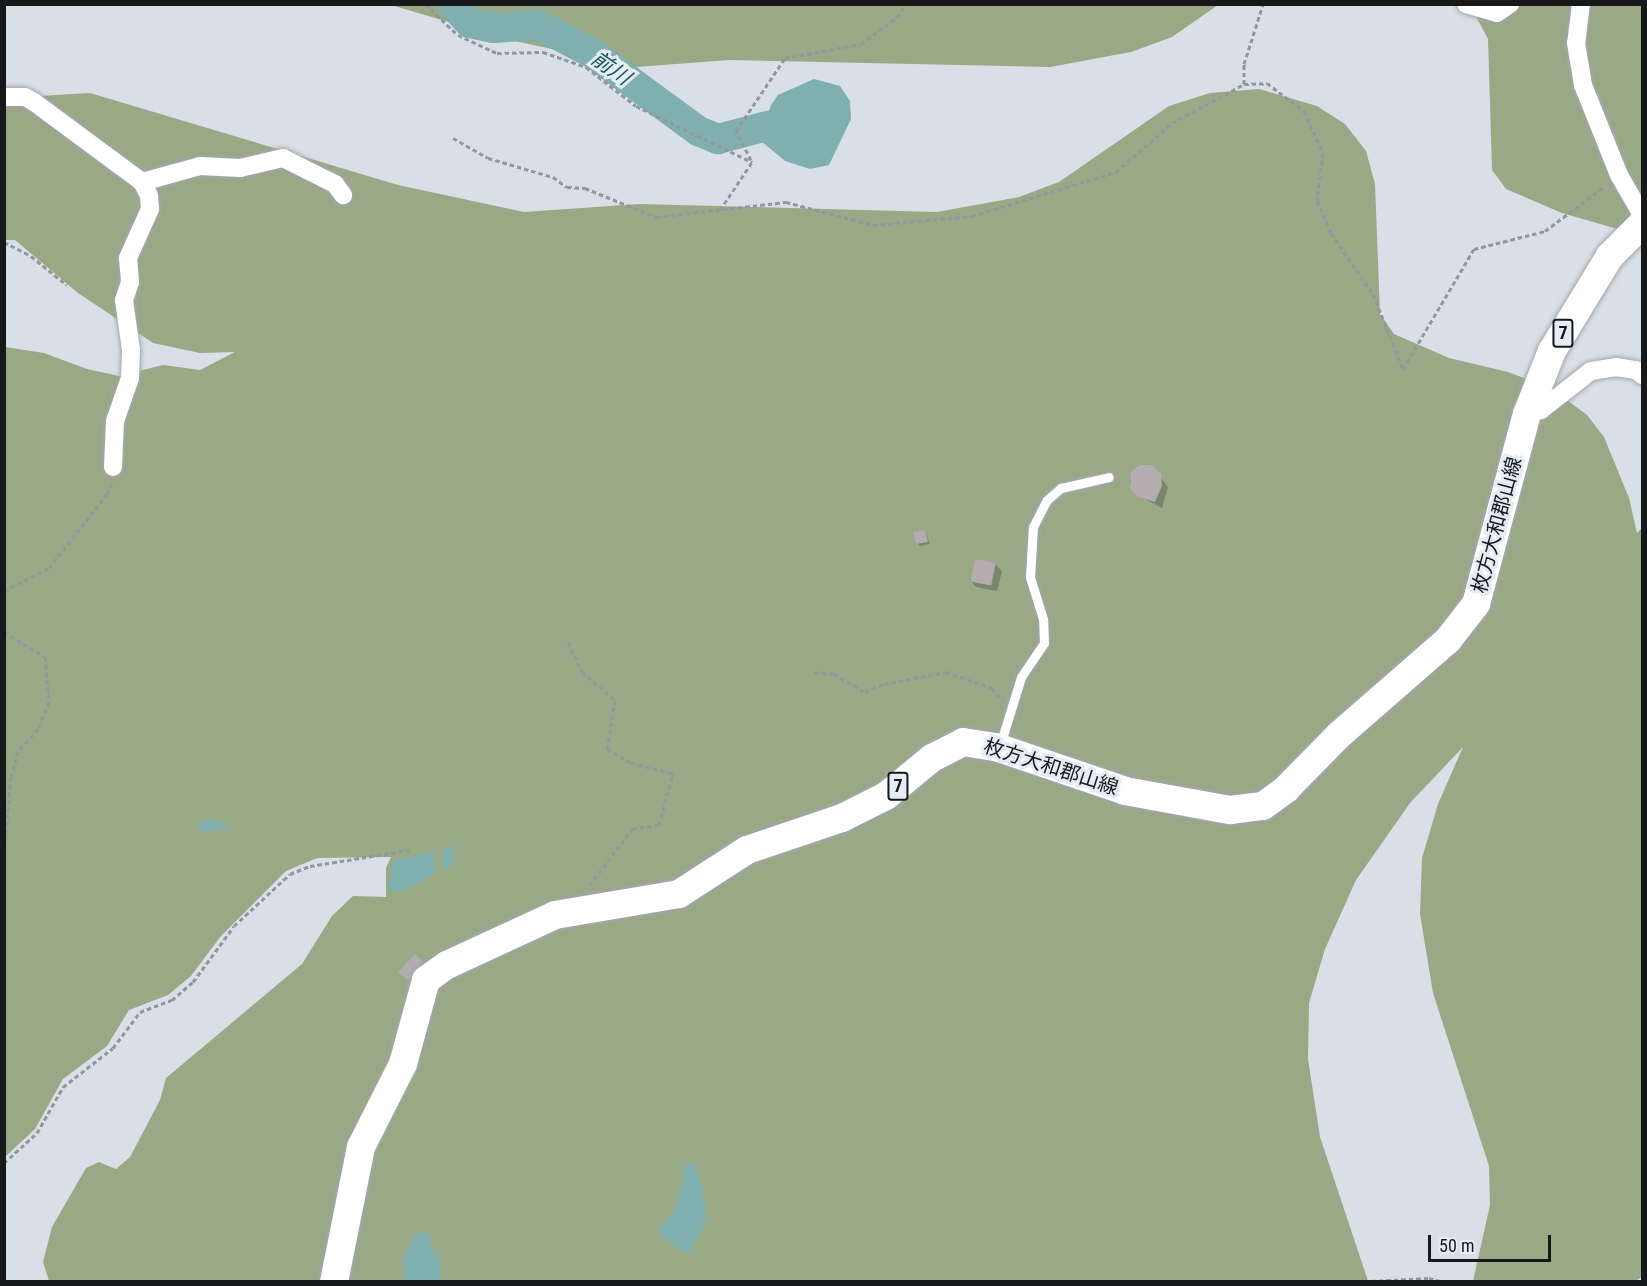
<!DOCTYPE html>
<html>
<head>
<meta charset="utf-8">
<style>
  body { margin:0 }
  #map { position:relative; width:1647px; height:1286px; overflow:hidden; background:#d9dfe6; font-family:"Roboto Condensed","Noto Sans JP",sans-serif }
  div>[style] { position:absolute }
  .forest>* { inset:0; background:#99a885 }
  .water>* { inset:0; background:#7fafaf }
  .shadow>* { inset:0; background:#0003 }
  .river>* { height:30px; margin:-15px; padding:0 15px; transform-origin:15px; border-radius:15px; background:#7fafaf }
  .building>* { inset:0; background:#b5acb0; transform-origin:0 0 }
  .path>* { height:3px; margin-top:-1.5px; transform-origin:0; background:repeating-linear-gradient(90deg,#92979c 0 4.5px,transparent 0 7.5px) }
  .roads { filter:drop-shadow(0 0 2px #a2a7ae) drop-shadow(0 0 2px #a2a7ae) }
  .lane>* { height:9px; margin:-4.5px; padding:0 4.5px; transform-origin:4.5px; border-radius:4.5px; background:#fff }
  .street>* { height:18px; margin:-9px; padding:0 9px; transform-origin:9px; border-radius:9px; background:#fff }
  .primary>* { height:28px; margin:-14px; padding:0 14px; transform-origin:14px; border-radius:14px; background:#fff }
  span { translate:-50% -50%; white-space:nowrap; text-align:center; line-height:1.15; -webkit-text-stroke:6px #e6ecf3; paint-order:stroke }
  .shield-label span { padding:2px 4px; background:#e6ecf3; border:2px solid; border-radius:4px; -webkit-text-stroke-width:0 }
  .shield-label { font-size:18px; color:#16181a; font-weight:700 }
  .street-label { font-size:20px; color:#16181a }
  .water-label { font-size:21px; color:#115757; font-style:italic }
  .frame { position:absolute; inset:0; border:6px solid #16181a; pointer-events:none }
  .scale { position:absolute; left:1428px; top:1235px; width:123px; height:27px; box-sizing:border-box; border:3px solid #16181a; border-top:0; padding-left:8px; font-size:18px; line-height:21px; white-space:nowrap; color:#16181a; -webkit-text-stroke:4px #e6ecf3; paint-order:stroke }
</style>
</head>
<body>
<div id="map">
  <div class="forest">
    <i style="clip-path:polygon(391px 5px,1218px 5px,1172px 37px,1131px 52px,1050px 67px,729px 60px,636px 67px,510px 40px)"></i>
    <i style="clip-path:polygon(1470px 5px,1642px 5px,1642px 236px,1562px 213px,1506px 189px,1492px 170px,1488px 39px)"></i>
    <i style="clip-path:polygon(1259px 89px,1317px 106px,1345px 124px,1366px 151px,1375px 184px,1380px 314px,1394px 334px,1449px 358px,1508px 372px,1551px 388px,1587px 415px,1604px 437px,1629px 498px,1637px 533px,1642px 528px,1642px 1277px,1633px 1282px,1473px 1281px,1490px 1205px,1489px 1166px,1433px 993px,1420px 914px,1422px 858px,1438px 804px,1463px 747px,1410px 803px,1356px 880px,1325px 949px,1309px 1003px,1308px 1059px,1320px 1137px,1368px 1281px,49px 1281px,43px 1262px,52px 1227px,86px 1168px,99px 1162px,116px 1169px,130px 1157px,160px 1100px,166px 1078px,302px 964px,332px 916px,353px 896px,386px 897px,386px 868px,391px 857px,317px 858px,286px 871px,221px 936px,191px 976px,168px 995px,129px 1010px,107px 1046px,63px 1079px,35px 1129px,5px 1157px,5px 347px,44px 353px,87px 369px,119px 376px,163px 365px,200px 370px,235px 352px,200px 353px,153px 343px,78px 293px,15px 240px,5px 240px,4px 105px,40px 96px,90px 93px,398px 185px,524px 212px,639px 204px,937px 212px,1019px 197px,1059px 182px,1169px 106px,1210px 93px)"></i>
  </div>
  <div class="water">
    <i style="clip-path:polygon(814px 79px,840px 86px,850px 101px,851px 119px,829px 165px,810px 169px,785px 161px,761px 141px,761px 134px,771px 105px,778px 95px)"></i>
    <i style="clip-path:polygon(211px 819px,228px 826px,228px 829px,201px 832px,199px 824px)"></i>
    <i style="clip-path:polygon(455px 845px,451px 866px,443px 870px,442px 850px)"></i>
    <i style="clip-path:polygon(434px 851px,435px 873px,406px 890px,391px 892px,388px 884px,393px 861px)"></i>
    <i style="clip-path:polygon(692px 1162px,703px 1187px,706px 1222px,688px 1255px,664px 1238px,659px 1229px,674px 1212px,686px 1163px)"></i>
    <i style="clip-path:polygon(429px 1232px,431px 1247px,440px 1259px,441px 1281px,405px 1281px,403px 1258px,415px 1234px)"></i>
  </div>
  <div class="shadow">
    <i style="clip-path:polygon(1132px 473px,1158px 474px,1168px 487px,1162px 508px,1134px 493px,1130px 483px)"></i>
    <i style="clip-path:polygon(925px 531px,930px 544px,920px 546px,917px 543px)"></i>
    <i style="clip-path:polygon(995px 564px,1002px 571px,997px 591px,976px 587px,970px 580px)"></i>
  </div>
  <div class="river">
    <i style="left:452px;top:4px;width:26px;rotate:47deg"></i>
    <i style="left:470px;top:23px;width:24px;rotate:12deg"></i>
    <i style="left:493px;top:28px;width:45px;rotate:-3.8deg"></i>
    <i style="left:538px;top:25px;width:61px;rotate:27.4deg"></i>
    <i style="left:592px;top:53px;width:132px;rotate:36.3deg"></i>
    <i style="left:698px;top:131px;width:22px;rotate:22deg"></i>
    <i style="left:718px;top:139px;width:51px;rotate:-14.9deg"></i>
  </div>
  <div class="building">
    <i style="clip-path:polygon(1140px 465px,1152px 465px,1161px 474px,1162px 486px,1155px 502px,1138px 497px,1130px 489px,1131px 472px)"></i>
    <i style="clip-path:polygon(925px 530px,928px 542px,916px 544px,913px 532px)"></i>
    <i style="left:975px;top:559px;width:21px;height:23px;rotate:11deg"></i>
    <i style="clip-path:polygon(415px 954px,423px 962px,409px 981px,398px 972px)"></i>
  </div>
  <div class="path">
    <i style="left:425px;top:4px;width:45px;rotate:43.2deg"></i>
    <i style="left:458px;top:35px;width:43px;rotate:24.8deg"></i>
    <i style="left:497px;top:53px;width:46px;rotate:-1.2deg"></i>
    <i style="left:543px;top:52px;width:46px;rotate:19.2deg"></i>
    <i style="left:586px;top:67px;width:63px;rotate:38deg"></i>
    <i style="left:636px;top:106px;width:129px;rotate:25.8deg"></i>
    <i style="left:1244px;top:84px;width:20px;rotate:-90deg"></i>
    <i style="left:1244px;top:64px;width:63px;rotate:-72.4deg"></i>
    <i style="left:453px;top:138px;width:40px;rotate:29.7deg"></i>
    <i style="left:488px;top:158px;width:68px;rotate:16.3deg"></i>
    <i style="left:553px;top:177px;width:17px;rotate:36deg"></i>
    <i style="left:567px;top:187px;width:18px;rotate:3deg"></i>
    <i style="left:585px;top:188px;width:77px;rotate:22.2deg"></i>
    <i style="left:656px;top:217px;width:131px;rotate:-6.6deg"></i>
    <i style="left:786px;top:202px;width:90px;rotate:14.8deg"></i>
    <i style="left:873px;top:225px;width:99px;rotate:-5.2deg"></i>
    <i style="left:972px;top:216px;width:151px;rotate:-17deg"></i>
    <i style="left:1116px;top:172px;width:74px;rotate:-41.2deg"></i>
    <i style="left:1172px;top:123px;width:82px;rotate:-28.4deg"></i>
    <i style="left:1244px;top:84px;width:23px;rotate:-2deg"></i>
    <i style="left:1267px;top:83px;width:46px;rotate:37.1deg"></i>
    <i style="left:1304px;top:111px;width:46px;rotate:65.7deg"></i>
    <i style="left:1323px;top:153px;width:48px;rotate:97.1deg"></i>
    <i style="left:1317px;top:201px;width:35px;rotate:66deg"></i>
    <i style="left:1331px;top:233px;width:74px;rotate:55.5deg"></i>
    <i style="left:1373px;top:294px;width:81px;rotate:68.2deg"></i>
    <i style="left:1403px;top:369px;width:139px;rotate:-59.4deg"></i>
    <i style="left:1474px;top:249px;width:73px;rotate:-14.2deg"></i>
    <i style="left:1545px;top:231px;width:75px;rotate:-36.9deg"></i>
    <i style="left:751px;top:160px;width:33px;rotate:-117deg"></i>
    <i style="left:736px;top:131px;width:88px;rotate:-56.1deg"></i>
    <i style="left:785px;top:58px;width:77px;rotate:-10.4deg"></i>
    <i style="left:861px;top:44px;width:45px;rotate:-36.9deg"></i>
    <i style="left:897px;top:17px;width:16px;rotate:-55deg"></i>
    <i style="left:720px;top:210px;width:58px;rotate:-56.3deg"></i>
    <i style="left:4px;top:242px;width:30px;rotate:27deg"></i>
    <i style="left:31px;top:256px;width:46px;rotate:38.9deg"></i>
    <i style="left:4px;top:591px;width:51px;rotate:-27.1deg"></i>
    <i style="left:49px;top:568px;width:94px;rotate:-51.9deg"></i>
    <i style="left:107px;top:494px;width:13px;rotate:-67deg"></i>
    <i style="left:4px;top:632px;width:48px;rotate:31.4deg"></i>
    <i style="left:45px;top:657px;width:45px;rotate:84.9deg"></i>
    <i style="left:49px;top:702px;width:29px;rotate:112deg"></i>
    <i style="left:38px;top:729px;width:30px;rotate:132deg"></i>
    <i style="left:18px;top:751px;width:27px;rotate:105deg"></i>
    <i style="left:11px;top:777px;width:76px;rotate:95.3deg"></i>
    <i style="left:568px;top:642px;width:33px;rotate:65deg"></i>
    <i style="left:582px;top:672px;width:43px;rotate:40.3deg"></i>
    <i style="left:615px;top:700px;width:50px;rotate:99.3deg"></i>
    <i style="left:607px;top:749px;width:28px;rotate:30deg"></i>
    <i style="left:631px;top:763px;width:42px;rotate:13.7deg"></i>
    <i style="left:672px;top:773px;width:4px;rotate:90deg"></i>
    <i style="left:672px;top:777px;width:50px;rotate:105.2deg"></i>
    <i style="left:659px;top:825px;width:26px;rotate:173deg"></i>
    <i style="left:633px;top:828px;width:73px;rotate:127.2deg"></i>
    <i style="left:814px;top:672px;width:20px;rotate:6deg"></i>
    <i style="left:834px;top:674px;width:36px;rotate:30deg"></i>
    <i style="left:865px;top:692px;width:21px;rotate:-23deg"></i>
    <i style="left:884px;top:684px;width:63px;rotate:-11deg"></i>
    <i style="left:946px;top:672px;width:49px;rotate:19.2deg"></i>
    <i style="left:992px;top:688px;width:13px;rotate:51deg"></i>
    <i style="left:4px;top:1163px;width:45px;rotate:-42.3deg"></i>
    <i style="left:37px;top:1133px;width:53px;rotate:-60.5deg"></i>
    <i style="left:63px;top:1087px;width:63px;rotate:-38deg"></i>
    <i style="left:113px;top:1048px;width:45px;rotate:-53.1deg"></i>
    <i style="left:140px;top:1012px;width:34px;rotate:-21deg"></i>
    <i style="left:172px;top:1000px;width:28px;rotate:-41deg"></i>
    <i style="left:193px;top:982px;width:69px;rotate:-53.8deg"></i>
    <i style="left:234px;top:926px;width:76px;rotate:-42.9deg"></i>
    <i style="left:290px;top:874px;width:22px;rotate:-22deg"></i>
    <i style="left:310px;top:866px;width:101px;rotate:-9.1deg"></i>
    <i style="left:1349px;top:1282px;width:80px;rotate:-2.9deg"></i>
    <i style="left:1429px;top:1278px;width:16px;rotate:15deg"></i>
  </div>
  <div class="roads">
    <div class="lane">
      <i style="left:1000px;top:745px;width:71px;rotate:-72.8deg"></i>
      <i style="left:1021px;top:677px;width:41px;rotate:-55.9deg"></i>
      <i style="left:1044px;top:643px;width:24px;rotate:-92deg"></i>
      <i style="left:1043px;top:619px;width:44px;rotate:-107.2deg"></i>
      <i style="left:1030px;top:577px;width:50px;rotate:-86.6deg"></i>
      <i style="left:1033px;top:527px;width:30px;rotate:-63deg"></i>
      <i style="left:1047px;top:500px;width:18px;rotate:-41deg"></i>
      <i style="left:1061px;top:488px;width:49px;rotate:-12.9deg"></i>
    </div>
    <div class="street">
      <i style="left:1466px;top:4px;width:32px;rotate:16deg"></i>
      <i style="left:1497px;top:13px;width:16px;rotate:-35deg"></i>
      <i style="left:1581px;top:4px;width:39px;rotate:97deg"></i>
      <i style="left:1576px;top:43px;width:43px;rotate:80.5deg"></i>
      <i style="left:1583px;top:85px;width:97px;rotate:68.2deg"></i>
      <i style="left:1619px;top:175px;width:46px;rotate:60.1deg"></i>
      <i style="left:4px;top:97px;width:21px"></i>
      <i style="left:25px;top:97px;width:10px;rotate:29deg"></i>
      <i style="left:34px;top:102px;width:134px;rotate:36.5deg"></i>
      <i style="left:142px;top:182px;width:16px;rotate:63deg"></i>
      <i style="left:149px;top:196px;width:13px;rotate:86deg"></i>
      <i style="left:150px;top:209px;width:54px;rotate:114.2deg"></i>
      <i style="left:128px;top:258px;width:24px;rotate:85deg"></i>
      <i style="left:130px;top:282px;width:19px;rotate:108deg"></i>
      <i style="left:124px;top:300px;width:50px;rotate:82deg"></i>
      <i style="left:131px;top:350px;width:28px;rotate:92deg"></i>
      <i style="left:130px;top:378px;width:46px;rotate:109.2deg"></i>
      <i style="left:115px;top:421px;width:46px;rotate:92.5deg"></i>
      <i style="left:142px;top:182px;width:60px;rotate:-15.4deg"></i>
      <i style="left:200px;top:166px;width:40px;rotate:2.9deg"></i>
      <i style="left:240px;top:168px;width:44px;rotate:-13.1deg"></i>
      <i style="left:283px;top:158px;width:58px;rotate:26.6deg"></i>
      <i style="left:335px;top:184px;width:14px;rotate:54deg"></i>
      <i style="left:1527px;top:414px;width:15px;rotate:-16deg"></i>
      <i style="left:1541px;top:410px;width:63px;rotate:-38deg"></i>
      <i style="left:1591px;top:371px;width:25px;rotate:-9deg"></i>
      <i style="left:1616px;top:367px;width:20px;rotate:9deg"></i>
      <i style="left:1636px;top:370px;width:8px;rotate:40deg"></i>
    </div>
    <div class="primary">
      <i style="left:334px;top:1282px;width:138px;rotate:-78.7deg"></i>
      <i style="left:361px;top:1147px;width:93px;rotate:-63.2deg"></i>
      <i style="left:403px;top:1064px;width:87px;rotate:-74.7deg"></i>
      <i style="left:426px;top:980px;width:26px;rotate:-36deg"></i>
      <i style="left:447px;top:965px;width:119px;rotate:-24.8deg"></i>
      <i style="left:555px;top:915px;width:126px;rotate:-9.6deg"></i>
      <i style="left:679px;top:894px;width:81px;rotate:-32.9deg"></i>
      <i style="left:747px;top:850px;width:100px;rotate:-18.6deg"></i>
      <i style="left:842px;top:818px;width:49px;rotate:-26.6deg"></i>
      <i style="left:886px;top:796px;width:60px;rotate:-39.6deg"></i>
      <i style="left:932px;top:758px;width:35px;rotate:-27deg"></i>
      <i style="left:963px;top:742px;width:36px;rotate:9deg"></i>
      <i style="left:999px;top:748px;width:133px;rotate:18.8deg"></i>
      <i style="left:1125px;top:791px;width:107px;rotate:10.3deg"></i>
      <i style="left:1230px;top:810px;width:33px;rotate:-7deg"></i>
      <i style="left:1263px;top:806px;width:29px;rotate:-36deg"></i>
      <i style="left:1286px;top:789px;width:76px;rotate:-45.5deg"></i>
      <i style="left:1339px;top:735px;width:145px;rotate:-41.1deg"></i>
      <i style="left:1448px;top:640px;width:46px;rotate:-52.1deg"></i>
      <i style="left:1476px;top:604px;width:197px;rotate:-75deg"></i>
      <i style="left:1527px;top:414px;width:68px;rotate:-68.4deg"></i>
      <i style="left:1552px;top:351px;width:111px;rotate:-58.6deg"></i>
      <i style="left:1610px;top:256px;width:45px;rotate:-45deg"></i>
    </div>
  </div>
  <div class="shield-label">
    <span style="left:1563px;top:333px">7</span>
    <span style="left:898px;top:786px">7</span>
  </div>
  <div class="street-label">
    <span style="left:1497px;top:525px;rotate:-75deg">枚方大和郡山線</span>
    <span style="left:1051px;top:767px;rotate:18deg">枚方大和郡山線</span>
  </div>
  <div class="water-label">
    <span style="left:611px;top:68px;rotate:35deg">前川</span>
  </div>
  <div class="frame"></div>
  <div class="scale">50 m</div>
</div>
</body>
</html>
